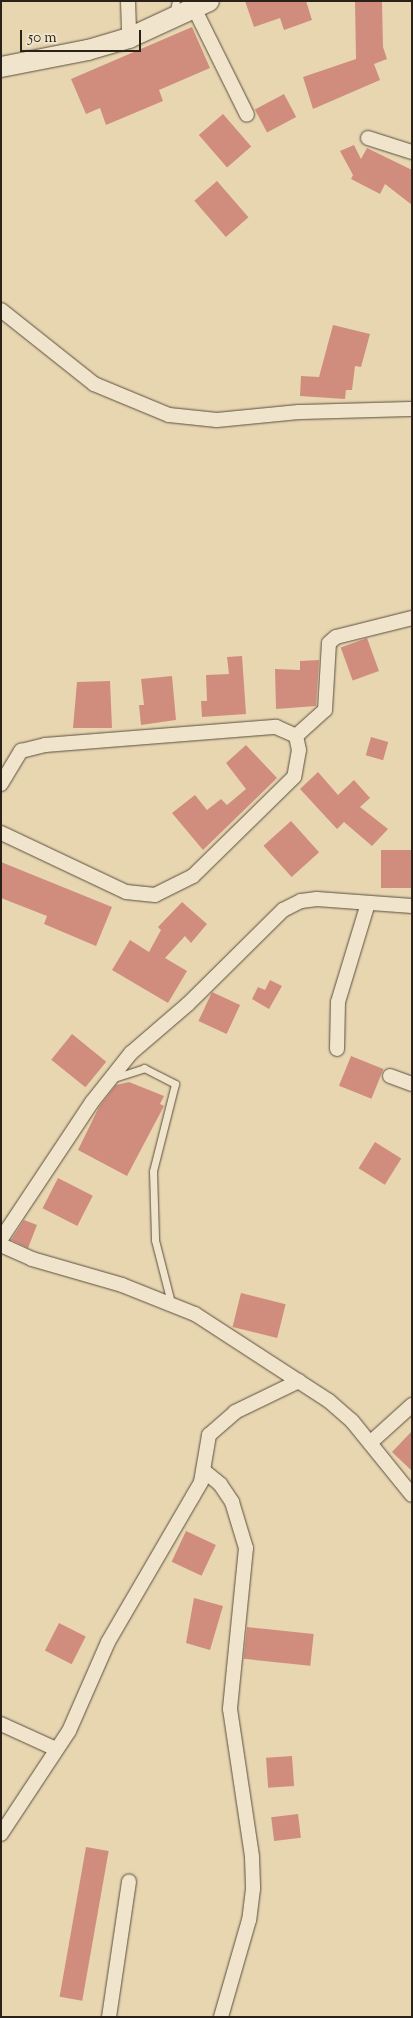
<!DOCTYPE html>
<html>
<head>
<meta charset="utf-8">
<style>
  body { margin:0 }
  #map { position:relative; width:413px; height:2018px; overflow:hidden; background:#e8d6b1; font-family:"Sorts Mill Goudy",serif }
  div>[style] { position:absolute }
  .building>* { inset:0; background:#d08d7e; transform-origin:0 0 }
  .roads { filter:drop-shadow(0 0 1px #5a4f3f) drop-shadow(0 0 1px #5a4f3f) }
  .lane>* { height:7px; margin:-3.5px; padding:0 3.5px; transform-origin:3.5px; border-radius:3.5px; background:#f0e4cc }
  .street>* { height:14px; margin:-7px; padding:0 7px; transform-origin:7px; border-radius:7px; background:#f0e4cc }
  .secondary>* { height:20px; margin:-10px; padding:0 10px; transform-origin:10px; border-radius:10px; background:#f0e4cc }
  span { translate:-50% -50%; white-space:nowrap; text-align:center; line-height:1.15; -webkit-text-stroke:5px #f0e4cc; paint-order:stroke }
  .frame { position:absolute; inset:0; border:2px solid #2a2219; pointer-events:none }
  .scale { position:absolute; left:20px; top:30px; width:121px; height:22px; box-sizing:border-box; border:2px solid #2a2219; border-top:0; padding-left:6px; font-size:15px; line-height:18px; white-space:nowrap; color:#2a2219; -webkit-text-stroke:4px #f0e4cc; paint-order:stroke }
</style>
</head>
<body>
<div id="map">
  <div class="building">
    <i style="clip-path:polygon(245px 1px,306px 1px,312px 20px,284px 30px,280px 18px,254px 27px)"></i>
    <i style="clip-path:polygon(355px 1px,382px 1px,383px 47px,387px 59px,374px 64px,380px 80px,313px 109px,303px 77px,356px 59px)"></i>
    <i style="clip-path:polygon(192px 27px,210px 68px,159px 90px,163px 101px,106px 125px,100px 108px,86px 114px,71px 79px)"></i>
    <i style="left:284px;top:94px;width:26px;height:33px;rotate:62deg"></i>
    <i style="left:223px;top:114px;width:43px;height:32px;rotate:49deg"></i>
    <i style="clip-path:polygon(354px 145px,361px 159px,367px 148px,412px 170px,412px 205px,385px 184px,380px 194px,351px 179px,353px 175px,340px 151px)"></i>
    <i style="left:217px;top:181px;width:48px;height:30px;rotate:49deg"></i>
    <i style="clip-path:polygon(333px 325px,370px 334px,361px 367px,355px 366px,352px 390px,346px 390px,345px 399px,300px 396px,301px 376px,319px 377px)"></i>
    <i style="left:367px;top:638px;width:35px;height:28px;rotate:70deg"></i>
    <i style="clip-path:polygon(242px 656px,246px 714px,202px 717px,201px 701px,207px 701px,206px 675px,229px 674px,227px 657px)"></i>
    <i style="clip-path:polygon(319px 660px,316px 706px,276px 709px,275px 669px,300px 670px,300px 661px)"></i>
    <i style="clip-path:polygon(172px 676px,176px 720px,141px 725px,139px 705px,144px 705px,141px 679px)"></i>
    <i style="clip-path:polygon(110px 681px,112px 728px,73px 728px,77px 682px)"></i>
    <i style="left:371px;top:737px;width:18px;height:19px;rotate:16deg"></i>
    <i style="clip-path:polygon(246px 745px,277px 778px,203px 850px,172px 813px,195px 795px,207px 810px,221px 799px,227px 805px,246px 789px,226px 763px)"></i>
    <i style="clip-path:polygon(318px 772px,338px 795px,354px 780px,370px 798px,360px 807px,388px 829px,372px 846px,344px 822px,337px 829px,300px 789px)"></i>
    <i style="left:291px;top:821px;width:42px;height:37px;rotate:48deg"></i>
    <i style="left:412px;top:850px;width:38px;height:31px;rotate:90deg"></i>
    <i style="clip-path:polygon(1px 862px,112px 907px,96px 946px,44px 924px,47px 916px,1px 898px)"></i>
    <i style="clip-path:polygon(182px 902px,207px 924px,191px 943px,185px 936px,165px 958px,187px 971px,168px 1003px,112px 970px,130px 940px,149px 952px,161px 930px,158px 927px)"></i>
    <i style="clip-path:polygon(270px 980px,282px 986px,269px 1009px,252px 999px,258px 987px,265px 990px)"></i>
    <i style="left:212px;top:992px;width:31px;height:32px;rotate:25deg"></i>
    <i style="left:72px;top:1034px;width:44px;height:33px;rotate:39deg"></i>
    <i style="left:351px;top:1056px;width:35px;height:32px;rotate:22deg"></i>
    <i style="clip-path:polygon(129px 1082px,164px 1096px,160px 1104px,164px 1106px,127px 1176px,78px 1150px,99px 1107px,116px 1085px)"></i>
    <i style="left:375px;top:1142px;width:31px;height:31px;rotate:32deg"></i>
    <i style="left:58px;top:1178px;width:39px;height:34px;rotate:27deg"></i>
    <i style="clip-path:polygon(24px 1220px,37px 1225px,28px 1248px,11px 1240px)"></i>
    <i style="left:241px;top:1293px;width:46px;height:35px;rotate:14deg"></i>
    <i style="clip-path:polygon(412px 1431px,412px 1471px,392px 1452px)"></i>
    <i style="left:186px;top:1531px;width:33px;height:34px;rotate:25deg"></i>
    <i style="clip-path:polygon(194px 1598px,223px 1606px,210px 1650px,186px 1643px)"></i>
    <i style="left:59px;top:1623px;width:30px;height:31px;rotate:27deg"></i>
    <i style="left:247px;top:1627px;width:67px;height:32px;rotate:6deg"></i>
    <i style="left:292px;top:1756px;width:30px;height:26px;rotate:86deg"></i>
    <i style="left:298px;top:1814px;width:24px;height:27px;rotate:83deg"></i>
    <i style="left:86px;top:1847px;width:23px;height:152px;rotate:10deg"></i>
  </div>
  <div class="roads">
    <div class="lane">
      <i style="left:173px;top:15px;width:14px;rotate:-78deg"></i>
      <i style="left:114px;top:1078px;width:32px;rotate:-18deg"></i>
      <i style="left:144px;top:1068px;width:35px;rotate:27deg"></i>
      <i style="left:175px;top:1084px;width:90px;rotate:104.2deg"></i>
      <i style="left:153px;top:1171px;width:69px;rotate:88.3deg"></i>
      <i style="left:155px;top:1240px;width:65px;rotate:75.7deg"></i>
    </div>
    <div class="street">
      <i style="left:128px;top:1px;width:37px;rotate:88deg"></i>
      <i style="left:194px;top:8px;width:119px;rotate:63.6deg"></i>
      <i style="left:368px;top:138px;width:46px;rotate:17.7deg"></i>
      <i style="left:1px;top:310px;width:119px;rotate:38.5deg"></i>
      <i style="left:94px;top:384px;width:81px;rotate:22.5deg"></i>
      <i style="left:169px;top:415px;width:48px;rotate:5.9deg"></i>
      <i style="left:217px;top:420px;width:82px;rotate:-5.6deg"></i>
      <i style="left:299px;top:412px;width:113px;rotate:-1.5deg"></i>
      <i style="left:296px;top:736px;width:39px;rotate:-42deg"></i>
      <i style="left:325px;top:710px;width:67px;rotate:-86.6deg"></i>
      <i style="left:329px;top:643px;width:9px;rotate:-41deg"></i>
      <i style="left:336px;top:637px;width:78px;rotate:-14deg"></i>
      <i style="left:1px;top:784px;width:39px;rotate:-59deg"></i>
      <i style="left:21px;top:751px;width:25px;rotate:-14deg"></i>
      <i style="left:45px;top:745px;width:232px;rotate:-4.5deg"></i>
      <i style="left:276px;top:727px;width:22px;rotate:24deg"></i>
      <i style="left:296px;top:736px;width:14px;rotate:78deg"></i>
      <i style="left:299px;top:750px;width:27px;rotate:100deg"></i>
      <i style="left:294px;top:777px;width:141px;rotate:135.6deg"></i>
      <i style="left:193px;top:876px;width:42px;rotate:153.4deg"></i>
      <i style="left:155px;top:895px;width:29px;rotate:-174deg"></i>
      <i style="left:126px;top:892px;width:138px;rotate:-154.7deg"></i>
      <i style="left:337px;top:1049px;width:47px;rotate:-88.8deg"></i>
      <i style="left:338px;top:1002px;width:103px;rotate:-73.1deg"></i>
      <i style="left:390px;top:1076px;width:23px;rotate:20deg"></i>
      <i style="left:1px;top:1239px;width:164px;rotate:-56.4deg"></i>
      <i style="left:92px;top:1102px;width:63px;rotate:-51.5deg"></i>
      <i style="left:131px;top:1053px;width:75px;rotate:-40.7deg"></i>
      <i style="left:188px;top:1004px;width:134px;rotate:-44.7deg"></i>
      <i style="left:283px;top:910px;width:20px;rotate:-27deg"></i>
      <i style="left:301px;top:901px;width:16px;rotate:-7deg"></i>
      <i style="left:317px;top:899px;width:95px;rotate:4.2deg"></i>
      <i style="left:1px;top:1245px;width:34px;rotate:24deg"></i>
      <i style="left:32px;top:1259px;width:94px;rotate:16.1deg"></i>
      <i style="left:122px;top:1285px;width:79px;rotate:21.7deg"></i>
      <i style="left:195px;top:1314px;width:160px;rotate:33deg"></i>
      <i style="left:329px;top:1401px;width:30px;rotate:41deg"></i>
      <i style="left:352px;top:1421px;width:95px;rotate:51deg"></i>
      <i style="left:370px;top:1443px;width:57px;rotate:-42.1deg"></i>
      <i style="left:204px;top:1471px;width:21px;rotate:39deg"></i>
      <i style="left:220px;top:1484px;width:22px;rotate:56deg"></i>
      <i style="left:232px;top:1502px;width:48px;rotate:73.1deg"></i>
      <i style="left:246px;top:1548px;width:162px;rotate:95.7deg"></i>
      <i style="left:230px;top:1709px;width:150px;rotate:81.5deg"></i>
      <i style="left:252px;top:1857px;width:32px;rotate:88deg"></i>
      <i style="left:253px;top:1889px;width:31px;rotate:97deg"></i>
      <i style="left:249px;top:1920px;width:101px;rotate:106.1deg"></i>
      <i style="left:1px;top:1724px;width:60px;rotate:24.4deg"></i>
      <i style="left:1px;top:1834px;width:123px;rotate:-56.6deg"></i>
      <i style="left:69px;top:1731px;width:97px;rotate:-66.3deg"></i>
      <i style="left:108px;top:1642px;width:169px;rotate:-59.8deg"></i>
      <i style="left:193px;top:1496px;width:16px;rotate:-60deg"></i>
      <i style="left:201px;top:1482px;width:48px;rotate:-80.3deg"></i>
      <i style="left:209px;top:1435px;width:35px;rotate:-41deg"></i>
      <i style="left:235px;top:1412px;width:71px;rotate:-25.8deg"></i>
      <i style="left:109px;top:2017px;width:137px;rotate:-81.6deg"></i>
    </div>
    <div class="secondary">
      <i style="left:1px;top:67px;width:89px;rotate:-11.1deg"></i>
      <i style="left:88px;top:50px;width:43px;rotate:-16.3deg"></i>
      <i style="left:129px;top:38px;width:88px;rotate:-24.8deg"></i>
    </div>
  </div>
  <div class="frame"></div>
  <div class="scale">50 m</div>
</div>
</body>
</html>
